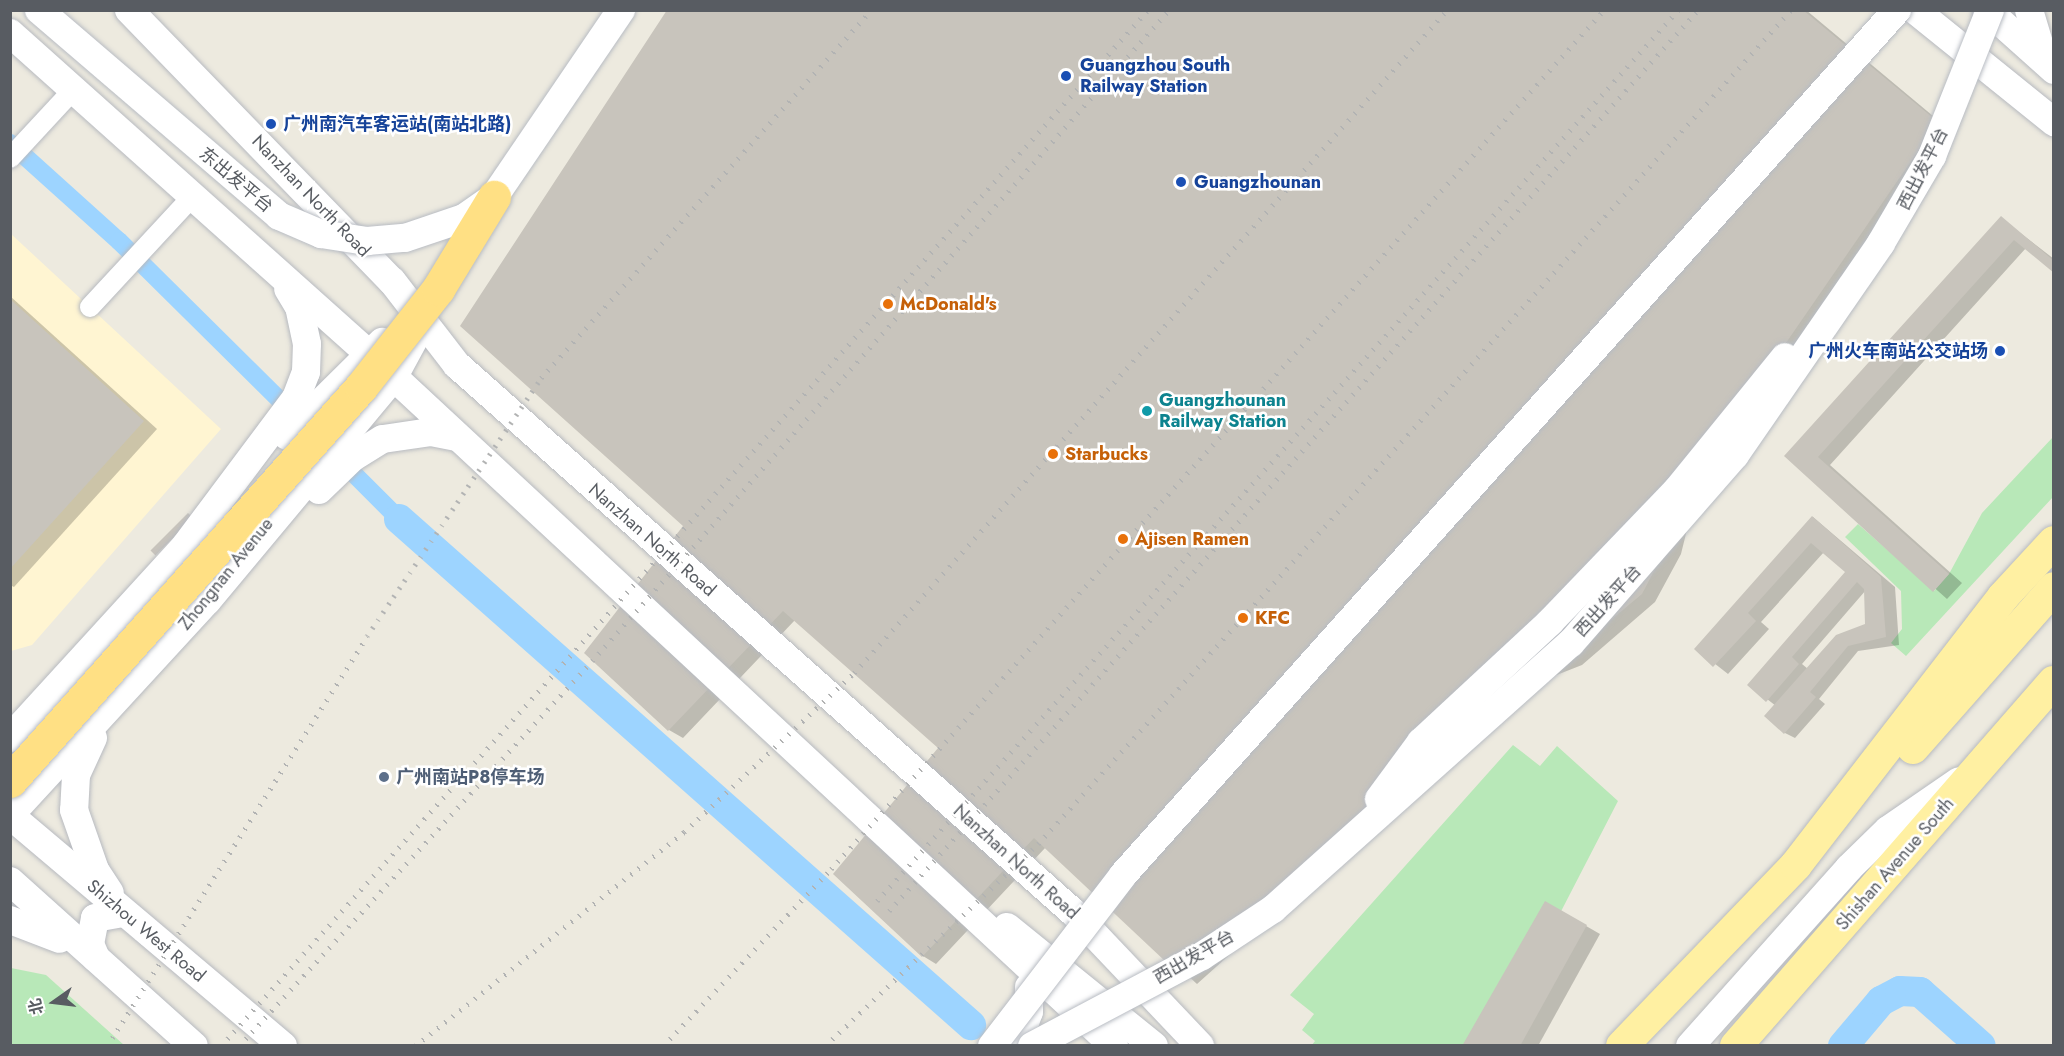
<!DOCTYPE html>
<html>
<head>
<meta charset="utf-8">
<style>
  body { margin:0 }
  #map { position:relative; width:2064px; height:1056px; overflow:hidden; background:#edeadf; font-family:Jost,"Noto Sans SC",sans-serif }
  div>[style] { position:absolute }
  .commercial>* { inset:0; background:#fff5d2 }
  .green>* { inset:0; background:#b8e8b8 }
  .shadow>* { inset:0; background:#0003 }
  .canal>* { height:18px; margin:-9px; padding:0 9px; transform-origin:9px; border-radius:9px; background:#9dd4ff }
  .river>* { height:30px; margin:-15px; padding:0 15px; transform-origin:15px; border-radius:15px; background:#9dd4ff }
  .building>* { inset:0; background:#c8c4bc; transform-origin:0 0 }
  .roads { filter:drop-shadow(0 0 2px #b7bac0) drop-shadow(0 0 2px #b7bac0) }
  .street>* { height:20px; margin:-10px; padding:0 10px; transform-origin:10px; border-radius:10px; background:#fff }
  .secondary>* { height:28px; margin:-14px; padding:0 14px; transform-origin:14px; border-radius:14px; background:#fff }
  .primary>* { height:32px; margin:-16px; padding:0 16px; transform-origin:16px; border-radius:16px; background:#fff0a2 }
  .rail>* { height:4.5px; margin-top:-2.25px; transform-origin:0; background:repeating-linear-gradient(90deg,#b2b3b3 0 1.5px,transparent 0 9.5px) }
  .bridges { filter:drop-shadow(0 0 2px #b8bcc3) drop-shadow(0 0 2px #b8bcc3) }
  .secondary-bridge>* { height:28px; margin:-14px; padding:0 14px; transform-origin:14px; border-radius:14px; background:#fff }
  .highway-bridge>* { height:33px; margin:-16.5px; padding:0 16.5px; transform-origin:16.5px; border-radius:16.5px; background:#ffe084 }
  .dots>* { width:16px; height:16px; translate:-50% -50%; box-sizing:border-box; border:3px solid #fff; border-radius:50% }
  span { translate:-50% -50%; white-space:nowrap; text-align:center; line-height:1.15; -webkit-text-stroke:5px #fff; paint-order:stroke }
  .transit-label { font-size:18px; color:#164399; font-weight:700 }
  .left { translate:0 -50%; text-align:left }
  .right { translate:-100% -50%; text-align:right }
  .street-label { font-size:18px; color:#585c62 }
  .food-label { font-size:18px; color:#c56008; font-weight:700 }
  .culture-label { font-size:18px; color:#0d838f; font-weight:700 }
  .service-label { font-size:18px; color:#4e5e75; font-weight:700 }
  .frame { position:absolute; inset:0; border:12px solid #585c62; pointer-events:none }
  .north { position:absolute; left:24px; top:972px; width:60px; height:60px; -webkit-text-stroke:4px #fff; paint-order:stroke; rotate:256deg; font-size:16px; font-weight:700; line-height:24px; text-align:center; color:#585c62 }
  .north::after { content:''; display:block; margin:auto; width:21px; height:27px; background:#585c62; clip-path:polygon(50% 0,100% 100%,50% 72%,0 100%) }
</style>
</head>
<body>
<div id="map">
  <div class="commercial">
    <i style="clip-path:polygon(10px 233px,221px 429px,32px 645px,11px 651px)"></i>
  </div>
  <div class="green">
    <i style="clip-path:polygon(2053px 437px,2053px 497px,1906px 656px,1891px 643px,1902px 629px,1901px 591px,1845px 537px,1858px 524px,1934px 591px,1949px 574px,1982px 513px)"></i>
    <i style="clip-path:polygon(1513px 745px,1540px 766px,1557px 746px,1618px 801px,1492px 1045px,1312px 1045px,1315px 1041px,1302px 1030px,1314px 1014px,1290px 995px)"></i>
    <i style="clip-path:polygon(11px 968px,46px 975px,124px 1045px,11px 1045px)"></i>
  </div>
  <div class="shadow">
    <i style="clip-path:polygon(669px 10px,1806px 10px,1951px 131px,1693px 505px,1681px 554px,1655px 602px,1582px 665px,1531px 685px,1197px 984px,1046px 847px,936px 964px,923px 956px,940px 748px,795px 620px,683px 738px,669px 730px,685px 526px)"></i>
    <i style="clip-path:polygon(2001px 218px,2054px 259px,2054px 271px,2026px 248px,1830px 465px,1962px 583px,1947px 599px,1786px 456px)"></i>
    <i style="clip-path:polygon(10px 296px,157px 429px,14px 587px,10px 585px)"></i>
    <i style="clip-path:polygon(evenodd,1813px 517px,1895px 587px,1899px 645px,1858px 651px,1819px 699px,1825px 704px,1795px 738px,1785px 733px,1776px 706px,1749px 685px,1847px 572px,1824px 552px,1761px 622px,1769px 629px,1728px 674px,1696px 649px,1813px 517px,1866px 590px,1867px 627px,1808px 669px,1802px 664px,1866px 590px)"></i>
    <i style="clip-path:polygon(1546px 903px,1600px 934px,1538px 1046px,1465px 1046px)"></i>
  </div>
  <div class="canal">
    <i style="left:10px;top:143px;width:147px;rotate:42deg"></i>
    <i style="left:119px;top:241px;width:246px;rotate:44.7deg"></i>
    <i style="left:339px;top:459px;width:85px;rotate:45deg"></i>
  </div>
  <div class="river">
    <i style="left:399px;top:519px;width:764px;rotate:41.5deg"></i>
    <i style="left:1843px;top:1046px;width:59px;rotate:-49.8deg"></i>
    <i style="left:1881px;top:1001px;width:21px;rotate:-28deg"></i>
    <i style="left:1900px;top:991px;width:20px;rotate:3deg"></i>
    <i style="left:1920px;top:992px;width:81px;rotate:41.5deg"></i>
  </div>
  <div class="building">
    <i style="clip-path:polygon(667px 10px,1803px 10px,1938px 122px,1680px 497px,1667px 546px,1642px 594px,1182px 977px,1034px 838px,922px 957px,833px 874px,938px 748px,783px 611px,668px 731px,584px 653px,683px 526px,460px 326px)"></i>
    <i style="clip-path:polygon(2001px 216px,2054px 261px,2054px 273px,2014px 240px,1818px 457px,1949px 574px,1933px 592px,1784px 456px)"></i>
    <i style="clip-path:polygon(10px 299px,144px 421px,10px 569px)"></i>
    <i style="left:188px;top:513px;width:7px;height:53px;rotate:45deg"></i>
    <i style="clip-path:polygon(1812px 516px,1881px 577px,1886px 637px,1848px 646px,1810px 692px,1816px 697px,1784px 734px,1764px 716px,1836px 635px,1865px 624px,1864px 589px,1857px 582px,1792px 657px,1799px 664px,1766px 702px,1747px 685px,1845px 572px,1811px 543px,1748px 613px,1756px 621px,1713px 667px,1694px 649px)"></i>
    <i style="clip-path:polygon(1545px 901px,1587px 925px,1520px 1046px,1462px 1046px)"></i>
  </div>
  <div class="roads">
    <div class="street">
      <i style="left:10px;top:158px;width:93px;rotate:-47.2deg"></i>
      <i style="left:90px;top:307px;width:149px;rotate:-47.2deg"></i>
    </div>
    <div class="secondary">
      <i style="left:129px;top:10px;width:378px;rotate:45.9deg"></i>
      <i style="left:392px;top:281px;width:106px;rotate:52.3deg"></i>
      <i style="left:457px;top:365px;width:825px;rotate:41.61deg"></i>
      <i style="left:1074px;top:913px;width:183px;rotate:46.5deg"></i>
      <i style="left:1915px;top:10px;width:179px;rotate:38.9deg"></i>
      <i style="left:1987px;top:10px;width:90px;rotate:41.8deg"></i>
      <i style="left:2029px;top:10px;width:52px;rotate:73.3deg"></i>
      <i style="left:10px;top:33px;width:482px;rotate:41.8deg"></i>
      <i style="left:369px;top:354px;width:1017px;rotate:42.89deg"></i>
      <i style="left:287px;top:436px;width:134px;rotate:-44.7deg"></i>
      <i style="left:319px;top:490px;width:46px;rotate:-44.1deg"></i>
      <i style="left:352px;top:458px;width:36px;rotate:-32deg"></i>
      <i style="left:383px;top:439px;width:49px;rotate:-8.3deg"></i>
      <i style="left:431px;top:432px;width:26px;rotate:11deg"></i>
      <i style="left:10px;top:738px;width:261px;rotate:-47.6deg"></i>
      <i style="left:186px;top:545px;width:184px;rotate:-53.2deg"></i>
      <i style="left:296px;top:398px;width:28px;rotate:-69deg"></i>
      <i style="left:306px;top:372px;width:28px;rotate:-88deg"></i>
      <i style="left:307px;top:344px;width:38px;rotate:-102deg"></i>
      <i style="left:299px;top:307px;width:21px;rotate:-121deg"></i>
      <i style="left:93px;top:738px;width:41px;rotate:114.7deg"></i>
      <i style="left:76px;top:775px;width:35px;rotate:93deg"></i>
      <i style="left:74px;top:810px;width:64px;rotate:70.7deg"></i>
      <i style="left:95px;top:870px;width:27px;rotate:57deg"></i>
      <i style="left:10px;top:881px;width:247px;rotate:41.9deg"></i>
      <i style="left:10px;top:920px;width:53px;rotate:20.8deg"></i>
      <i style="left:1007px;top:927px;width:189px;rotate:39deg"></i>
      <i style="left:96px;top:958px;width:15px;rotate:-113deg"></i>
      <i style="left:90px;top:944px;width:26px;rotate:-79deg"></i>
      <i style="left:95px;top:918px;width:27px;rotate:-10deg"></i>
      <i style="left:283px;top:1046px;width:358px;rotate:-139.8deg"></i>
      <i style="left:10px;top:815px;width:291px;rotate:-47.4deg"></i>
      <i style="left:207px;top:601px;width:290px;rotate:-50.2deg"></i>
      <i style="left:393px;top:378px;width:65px;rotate:-61.5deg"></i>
      <i style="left:1017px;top:1046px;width:36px;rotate:-71deg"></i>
      <i style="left:1029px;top:1012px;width:25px;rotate:-90deg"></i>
      <i style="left:1690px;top:1046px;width:239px;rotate:-48.2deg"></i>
      <i style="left:1849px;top:868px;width:54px;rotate:-44.3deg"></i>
      <i style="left:1888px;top:830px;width:86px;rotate:-34.6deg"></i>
    </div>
    <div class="primary">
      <i style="left:1913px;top:748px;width:213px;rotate:-48.6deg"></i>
      <i style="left:1622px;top:1046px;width:251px;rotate:-46.1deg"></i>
      <i style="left:1796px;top:865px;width:339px;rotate:-52.3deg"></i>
      <i style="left:2003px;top:597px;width:75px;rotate:-47.2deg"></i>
      <i style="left:1736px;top:1046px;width:483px;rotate:-48.9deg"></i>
    </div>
  </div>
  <div class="rail">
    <i style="left:877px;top:901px;width:1198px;rotate:-48.04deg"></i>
    <i style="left:889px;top:911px;width:1211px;rotate:-48.08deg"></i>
    <i style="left:107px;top:1046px;width:485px;rotate:-57.6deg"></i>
    <i style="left:367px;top:636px;width:311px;rotate:-56deg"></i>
    <i style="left:541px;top:378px;width:494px;rotate:-48.1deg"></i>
    <i style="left:221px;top:1046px;width:1390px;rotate:-48.18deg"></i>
    <i style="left:239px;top:1046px;width:522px;rotate:-47.48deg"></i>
    <i style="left:592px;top:661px;width:870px;rotate:-48.45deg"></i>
    <i style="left:415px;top:1046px;width:344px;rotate:-38.5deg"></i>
    <i style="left:684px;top:832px;width:233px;rotate:-43.1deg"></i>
    <i style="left:854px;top:673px;width:890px;rotate:-48.19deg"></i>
    <i style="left:663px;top:1046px;width:244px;rotate:-46.5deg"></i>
    <i style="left:831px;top:869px;width:1156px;rotate:-48.02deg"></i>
    <i style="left:825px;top:1046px;width:294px;rotate:-43.5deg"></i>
    <i style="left:1038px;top:844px;width:1124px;rotate:-47.92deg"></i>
  </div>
  <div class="bridges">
    <div class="secondary-bridge">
      <i style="left:39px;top:10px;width:316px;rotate:40.6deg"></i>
      <i style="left:279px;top:216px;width:46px;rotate:23.2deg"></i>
      <i style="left:321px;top:234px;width:47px;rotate:8.7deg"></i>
      <i style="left:367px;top:241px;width:38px;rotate:-5deg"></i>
      <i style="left:405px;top:238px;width:62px;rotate:-18.7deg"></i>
      <i style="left:464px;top:218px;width:37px;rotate:-35deg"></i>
      <i style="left:494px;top:197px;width:226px;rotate:-55.8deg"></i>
      <i style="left:1379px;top:799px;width:71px;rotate:-53.6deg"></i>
      <i style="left:1421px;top:742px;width:176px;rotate:-42.9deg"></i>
      <i style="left:1550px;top:622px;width:183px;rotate:-46.1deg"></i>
      <i style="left:1677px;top:490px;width:171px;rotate:-50.9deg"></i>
      <i style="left:992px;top:1046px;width:215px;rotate:-52.5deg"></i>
      <i style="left:1123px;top:875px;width:1161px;rotate:-48.18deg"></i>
      <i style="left:1032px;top:1046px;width:192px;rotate:-27.9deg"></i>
      <i style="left:1202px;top:956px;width:85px;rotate:-33.5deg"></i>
      <i style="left:1273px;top:909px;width:399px;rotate:-41.8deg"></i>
      <i style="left:1571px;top:643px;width:249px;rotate:-48.9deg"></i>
      <i style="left:1735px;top:455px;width:257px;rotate:-55.4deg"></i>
      <i style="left:1881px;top:243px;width:101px;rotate:-59.6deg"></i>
      <i style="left:1932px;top:156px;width:157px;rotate:-68.3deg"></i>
    </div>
    <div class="highway-bridge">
      <i style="left:10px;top:781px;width:528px;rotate:-48.3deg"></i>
      <i style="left:361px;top:387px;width:125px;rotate:-51.8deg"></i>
      <i style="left:438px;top:289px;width:108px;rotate:-58.7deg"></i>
    </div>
  </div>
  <div class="dots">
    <i style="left:1066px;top:76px;background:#1a4fb4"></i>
    <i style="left:271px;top:124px;background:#1a4fb4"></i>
    <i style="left:1181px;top:182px;background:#1a4fb4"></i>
    <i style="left:888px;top:304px;background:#e8710a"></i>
    <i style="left:2000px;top:351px;background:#1a4fb4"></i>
    <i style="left:1147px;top:411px;background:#0f9aa8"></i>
    <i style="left:1053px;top:454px;background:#e8710a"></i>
    <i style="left:1123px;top:539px;background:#e8710a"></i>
    <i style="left:1243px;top:618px;background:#e8710a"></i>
    <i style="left:384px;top:777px;background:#5c6f8a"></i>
  </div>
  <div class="transit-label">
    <span class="left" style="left:1080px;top:76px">Guangzhou South<br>Railway Station</span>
    <span class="left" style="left:283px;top:124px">广州南汽车客运站(南站北路)</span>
    <span class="left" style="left:1194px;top:182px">Guangzhounan</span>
    <span class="right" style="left:1988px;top:351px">广州火车南站公交站场</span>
  </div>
  <div class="street-label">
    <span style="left:1923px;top:169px;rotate:-63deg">西出发平台</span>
    <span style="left:236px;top:180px;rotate:40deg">东出发平台</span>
    <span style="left:311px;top:196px;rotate:46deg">Nanzhan North Road</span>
    <span style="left:652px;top:540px;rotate:41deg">Nanzhan North Road</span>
    <span style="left:226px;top:574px;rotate:-51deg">Zhongnan Avenue</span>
    <span style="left:1608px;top:601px;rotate:-48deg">西出发平台</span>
    <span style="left:1016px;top:862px;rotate:42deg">Nanzhan North Road</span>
    <span style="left:1895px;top:864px;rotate:-49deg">Shishan Avenue South</span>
    <span style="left:146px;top:931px;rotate:40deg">Shizhou West Road</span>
    <span style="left:1194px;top:957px;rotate:-30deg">西出发平台</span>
  </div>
  <div class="food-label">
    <span class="left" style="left:900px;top:304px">McDonald's</span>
    <span class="left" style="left:1065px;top:454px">Starbucks</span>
    <span class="left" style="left:1135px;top:539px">Ajisen Ramen</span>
    <span class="left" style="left:1255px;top:618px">KFC</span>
  </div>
  <div class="culture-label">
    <span class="left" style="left:1159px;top:411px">Guangzhounan<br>Railway Station</span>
  </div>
  <div class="service-label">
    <span class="left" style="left:396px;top:777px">广州南站P8停车场</span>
  </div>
  <div class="frame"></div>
  <div class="north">北</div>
</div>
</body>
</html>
